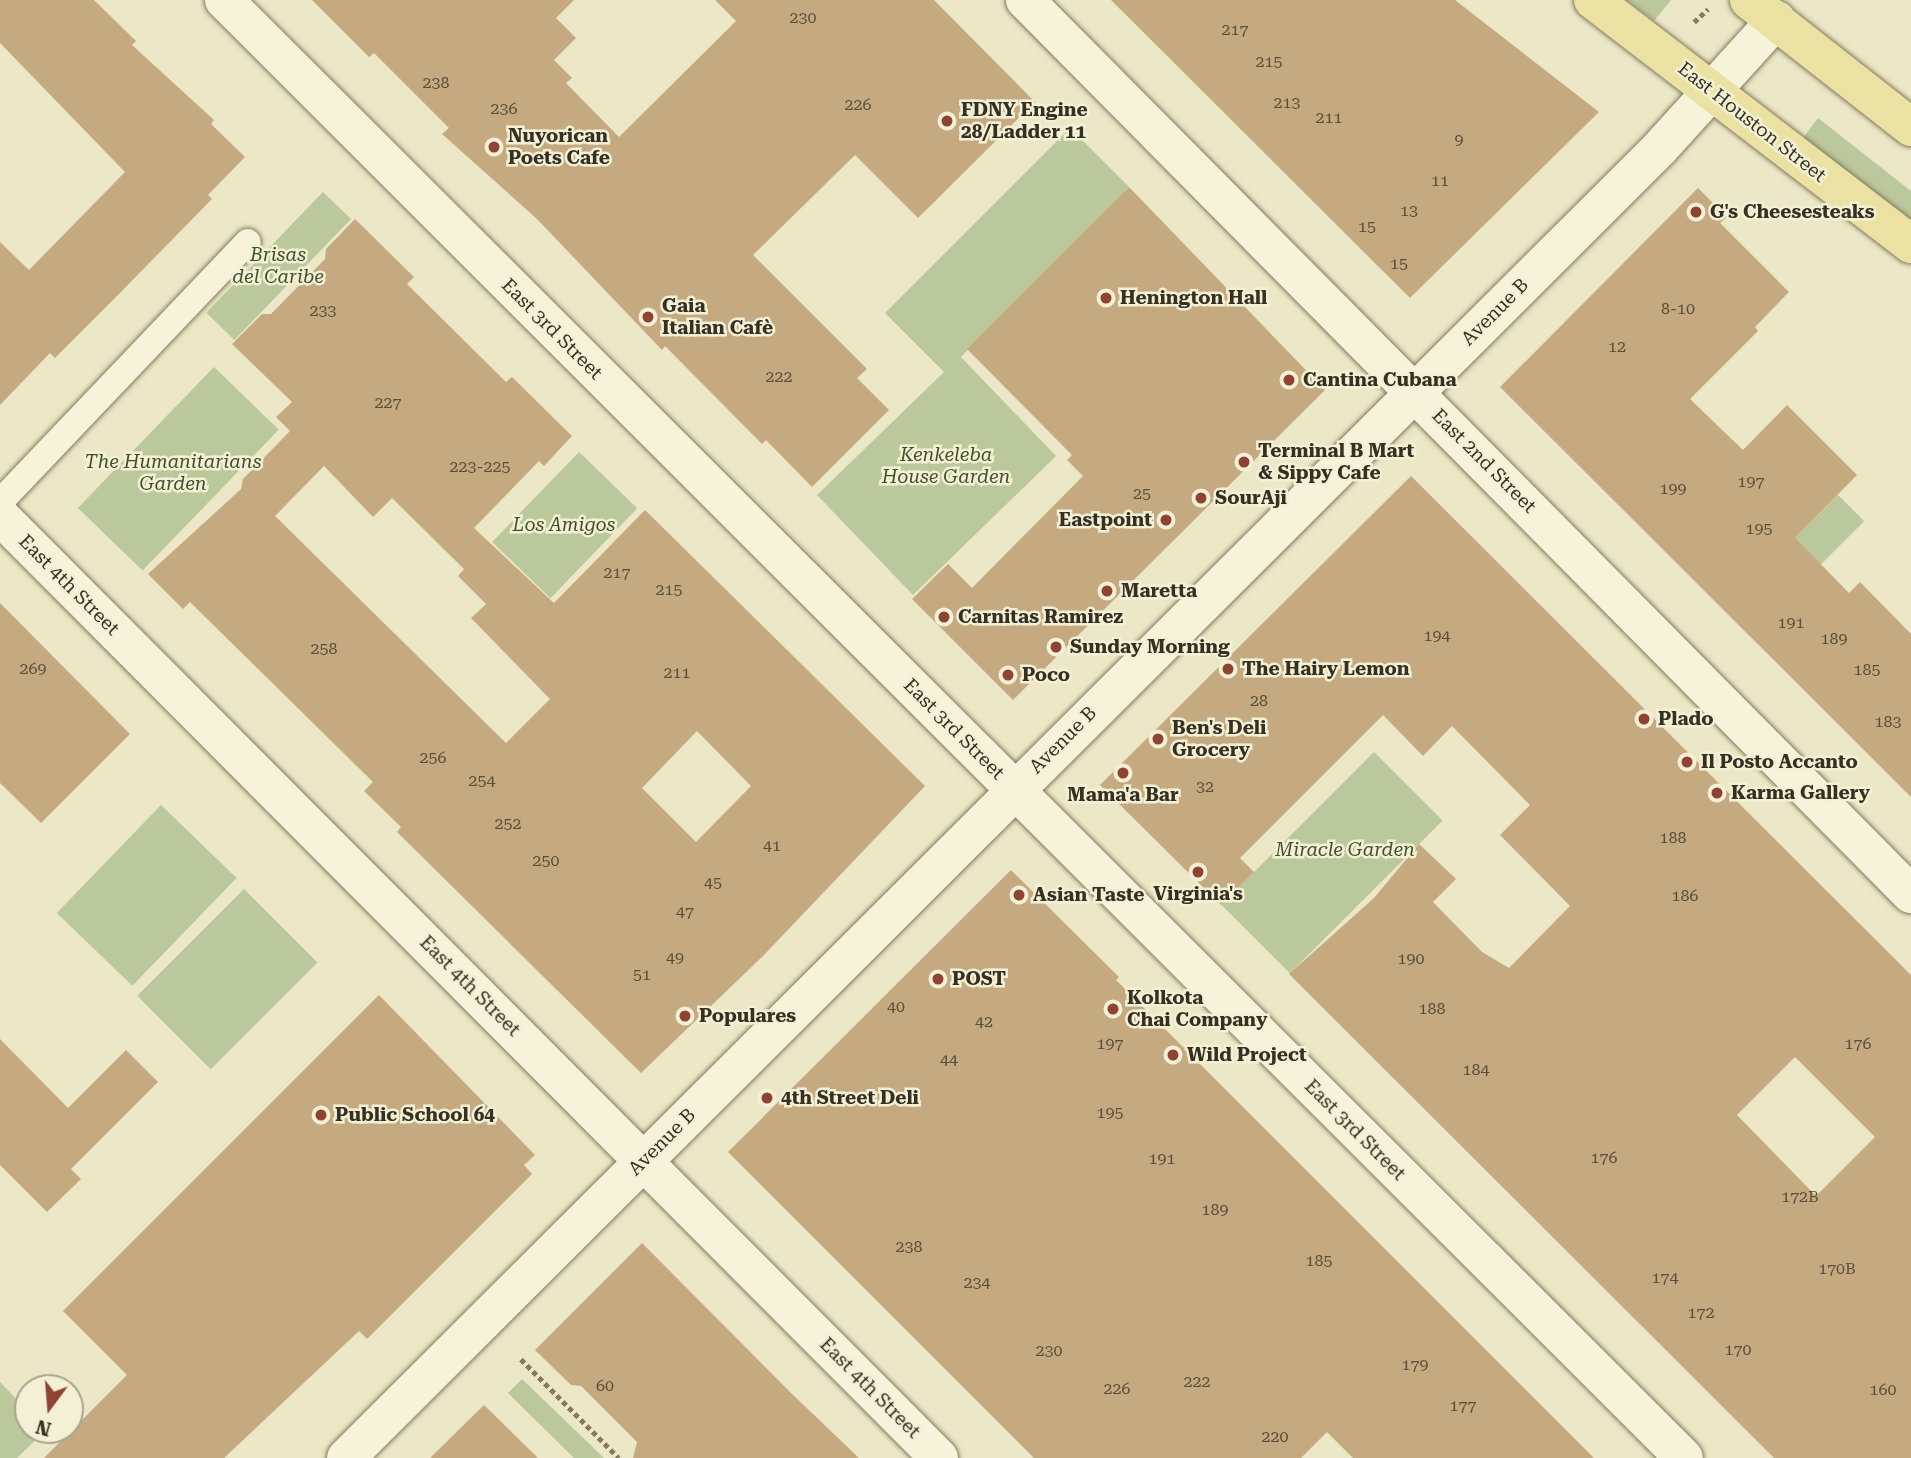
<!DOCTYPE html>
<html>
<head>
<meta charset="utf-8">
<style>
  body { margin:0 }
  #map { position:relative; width:1911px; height:1458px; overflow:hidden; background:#ebe7c7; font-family:"Roboto Serif",serif }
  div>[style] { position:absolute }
  .green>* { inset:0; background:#bbc89c; transform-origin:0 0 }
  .building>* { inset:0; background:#c5aa81 }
  .path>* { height:4.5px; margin-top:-2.25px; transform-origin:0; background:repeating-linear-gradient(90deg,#857a5e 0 5px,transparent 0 8.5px) }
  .roads { filter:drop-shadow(0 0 2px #857a5e) drop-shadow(0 0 2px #857a5e) }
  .lane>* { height:26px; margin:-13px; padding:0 13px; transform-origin:13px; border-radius:13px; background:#f6f3da }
  .street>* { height:38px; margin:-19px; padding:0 19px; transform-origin:19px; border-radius:19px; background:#f6f3da }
  .secondary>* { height:38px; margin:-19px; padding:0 19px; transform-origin:19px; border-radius:19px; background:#f6f3da }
  .primary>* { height:38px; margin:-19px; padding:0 19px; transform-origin:19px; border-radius:19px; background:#eae1a3 }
  .dots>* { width:19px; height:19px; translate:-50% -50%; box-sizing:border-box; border:4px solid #f3f0d6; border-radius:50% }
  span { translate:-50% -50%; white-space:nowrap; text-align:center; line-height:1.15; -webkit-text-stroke:5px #f3f0d6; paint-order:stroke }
  .number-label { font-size:16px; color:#5a4e39 }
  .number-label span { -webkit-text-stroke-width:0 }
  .poi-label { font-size:19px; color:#372f21; font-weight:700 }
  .left { translate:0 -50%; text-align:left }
  .right { translate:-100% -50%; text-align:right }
  .street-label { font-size:19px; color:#372f21 }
  .park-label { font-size:19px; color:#3f5129; font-style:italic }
  .north { position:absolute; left:14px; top:1374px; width:70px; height:70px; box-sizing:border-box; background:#f3f0d6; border:2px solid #a8a38e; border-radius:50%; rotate:196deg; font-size:19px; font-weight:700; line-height:28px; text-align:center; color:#372f21 }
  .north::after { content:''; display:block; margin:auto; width:24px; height:32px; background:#8f4433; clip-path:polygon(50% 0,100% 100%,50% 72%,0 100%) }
</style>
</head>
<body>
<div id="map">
  <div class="green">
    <i style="clip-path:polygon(1627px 0,1671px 0,1654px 21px)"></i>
    <i style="clip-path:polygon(1818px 118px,1911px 191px,1911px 221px,1803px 138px)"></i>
    <i style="clip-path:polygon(1070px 128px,1129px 187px,961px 357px,1056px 456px,913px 595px,817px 495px,944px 372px,885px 313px)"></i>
    <i style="left:323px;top:192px;width:39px;height:168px;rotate:44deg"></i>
    <i style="left:214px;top:367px;width:90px;height:196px;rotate:44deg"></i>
    <i style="left:579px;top:452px;width:81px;height:125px;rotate:44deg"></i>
    <i style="left:1838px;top:495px;width:37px;height:162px;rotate:45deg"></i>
    <i style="left:1374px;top:752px;width:97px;height:216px;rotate:45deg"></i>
    <i style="left:161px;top:805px;width:105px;height:150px;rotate:44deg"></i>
    <i style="left:244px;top:889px;width:104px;height:151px;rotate:45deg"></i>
    <i style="clip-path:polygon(522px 1379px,604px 1458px,574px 1458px,508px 1393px)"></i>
    <i style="clip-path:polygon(0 1382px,28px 1411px,28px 1430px,46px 1430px,17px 1458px,0 1458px)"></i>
  </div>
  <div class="building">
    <i style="clip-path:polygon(0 0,94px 0,136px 41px,132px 45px,214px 120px,211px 124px,245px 157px,208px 195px,212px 199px,114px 299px,55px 358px,50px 353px,0 405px,0 242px,29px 270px,125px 172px,0 43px)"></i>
    <i style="clip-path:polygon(312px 0,574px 0,556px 18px,576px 38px,554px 60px,572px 78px,566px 83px,619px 137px,736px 21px,715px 0,934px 0,1035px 102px,918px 218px,855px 155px,753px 255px,867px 369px,857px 378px,889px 410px,812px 487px,766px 440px,762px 444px,665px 346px,662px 350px,537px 219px,442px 134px,449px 128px,374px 53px,369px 57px)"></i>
    <i style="clip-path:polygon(1111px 0,1455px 0,1599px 112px,1410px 298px)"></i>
    <i style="clip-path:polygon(1129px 187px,1325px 390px,1013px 700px,912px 599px,948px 564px,972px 588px,1083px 476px,1067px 460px,1072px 455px,967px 349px)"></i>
    <i style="clip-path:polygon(1698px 188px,1727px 217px,1720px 223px,1789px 292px,1755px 327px,1758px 331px,1690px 399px,1743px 450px,1787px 405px,1857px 475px,1795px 538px,1849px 593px,1860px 582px,1911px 634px,1911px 797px,1500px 387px)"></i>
    <i style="clip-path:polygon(evenodd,355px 219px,414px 277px,407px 284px,506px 382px,512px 377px,572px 436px,544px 466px,539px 461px,474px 528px,554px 603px,645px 510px,925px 786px,763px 956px,641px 1073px,397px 832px,401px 827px,364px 791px,373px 782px,190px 602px,183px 609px,148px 574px,241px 489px,243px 479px,290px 431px,276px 417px,292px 402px,232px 344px,262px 314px,271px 314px,325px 259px,326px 249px,355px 219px,324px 466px,373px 517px,392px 498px,464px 569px,458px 576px,486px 604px,471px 618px,550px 699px,506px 743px,275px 516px,324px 466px,355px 219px,697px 731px,751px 786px,696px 842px,642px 788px,697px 731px)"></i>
    <i style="clip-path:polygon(evenodd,1411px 476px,1911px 975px,1911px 1458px,1774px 1458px,1289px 974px,1374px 898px,1419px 844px,1456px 879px,1433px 902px,1482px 952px,1509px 968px,1570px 906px,1500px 835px,1530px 805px,1452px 726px,1423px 756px,1383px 715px,1240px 858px,1254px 872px,1221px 905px,1100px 785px,1411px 476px,1795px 1057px,1875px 1137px,1816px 1196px,1737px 1115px,1795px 1057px)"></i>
    <i style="clip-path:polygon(0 603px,130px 734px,41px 823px,0 783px)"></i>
    <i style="clip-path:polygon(1011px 870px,1119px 977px,1116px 980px,1594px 1458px,1353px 1458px,1327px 1432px,1301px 1458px,1034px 1458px,728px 1152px)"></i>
    <i style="clip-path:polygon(379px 995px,535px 1155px,524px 1165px,532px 1174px,367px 1339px,359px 1331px,224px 1458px,44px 1458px,127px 1375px,63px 1311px)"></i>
    <i style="clip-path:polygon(0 1039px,68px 1108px,126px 1050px,158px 1082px,71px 1169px,81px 1179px,47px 1212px,0 1165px)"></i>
    <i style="clip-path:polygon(642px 1243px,790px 1392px,859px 1458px,633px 1458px,637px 1442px,581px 1386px,571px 1385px,535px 1350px)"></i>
    <i style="clip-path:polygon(484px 1405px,538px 1458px,430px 1458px)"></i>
  </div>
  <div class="path">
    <i style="left:1694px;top:22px;width:19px;rotate:-43deg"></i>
    <i style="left:521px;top:1359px;width:139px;rotate:45.3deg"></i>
  </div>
  <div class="roads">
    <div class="lane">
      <i style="left:0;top:502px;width:359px;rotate:-46.4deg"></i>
    </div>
    <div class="street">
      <i style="left:224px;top:0;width:2063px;rotate:44.96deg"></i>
      <i style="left:1025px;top:0;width:1259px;rotate:45.26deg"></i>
      <i style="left:0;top:516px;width:1330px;rotate:45.09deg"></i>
    </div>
    <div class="secondary">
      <i style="left:346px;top:1458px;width:1855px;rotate:-44.91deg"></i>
      <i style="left:1660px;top:148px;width:173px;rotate:-47.8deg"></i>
    </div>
    <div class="primary">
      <i style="left:1593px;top:0;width:401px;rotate:37.5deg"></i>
      <i style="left:1749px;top:0;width:206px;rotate:38.1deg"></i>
    </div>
  </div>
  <div class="dots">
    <i style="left:947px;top:121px;background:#8f4433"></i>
    <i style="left:494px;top:147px;background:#8f4433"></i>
    <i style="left:1696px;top:212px;background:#8f4433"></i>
    <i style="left:1106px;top:298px;background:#8f4433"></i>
    <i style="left:648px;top:317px;background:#8f4433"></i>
    <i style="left:1289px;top:380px;background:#8f4433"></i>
    <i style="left:1244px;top:462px;background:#8f4433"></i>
    <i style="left:1201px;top:498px;background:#8f4433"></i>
    <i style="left:1166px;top:520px;background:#8f4433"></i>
    <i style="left:1107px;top:591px;background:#8f4433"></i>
    <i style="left:944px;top:617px;background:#8f4433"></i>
    <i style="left:1056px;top:647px;background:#8f4433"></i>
    <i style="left:1228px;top:669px;background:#8f4433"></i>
    <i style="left:1008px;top:675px;background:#8f4433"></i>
    <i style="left:1644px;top:719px;background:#8f4433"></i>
    <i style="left:1158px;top:739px;background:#8f4433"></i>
    <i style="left:1687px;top:762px;background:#8f4433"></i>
    <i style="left:1123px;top:773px;background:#8f4433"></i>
    <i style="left:1717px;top:793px;background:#8f4433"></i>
    <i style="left:1198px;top:872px;background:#8f4433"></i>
    <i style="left:1019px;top:895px;background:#8f4433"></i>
    <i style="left:938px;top:979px;background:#8f4433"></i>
    <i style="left:1113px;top:1009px;background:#8f4433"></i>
    <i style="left:685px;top:1016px;background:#8f4433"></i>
    <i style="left:1173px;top:1055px;background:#8f4433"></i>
    <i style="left:767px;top:1098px;background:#8f4433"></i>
    <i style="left:321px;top:1115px;background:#8f4433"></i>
  </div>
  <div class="number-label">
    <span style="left:803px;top:18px">230</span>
    <span style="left:1235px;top:30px">217</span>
    <span style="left:1269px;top:62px">215</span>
    <span style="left:436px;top:83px">238</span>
    <span style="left:1287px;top:103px">213</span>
    <span style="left:858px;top:105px">226</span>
    <span style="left:504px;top:109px">236</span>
    <span style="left:1329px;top:118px">211</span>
    <span style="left:1459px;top:140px">9</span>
    <span style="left:1440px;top:181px">11</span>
    <span style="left:1409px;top:211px">13</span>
    <span style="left:1367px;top:227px">15</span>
    <span style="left:1399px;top:264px">15</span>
    <span style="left:1678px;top:309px">8-10</span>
    <span style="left:323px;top:311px">233</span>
    <span style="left:1617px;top:347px">12</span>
    <span style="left:779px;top:377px">222</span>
    <span style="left:388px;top:403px">227</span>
    <span style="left:480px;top:467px">223-225</span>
    <span style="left:1751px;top:482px">197</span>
    <span style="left:1673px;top:489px">199</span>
    <span style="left:1142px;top:494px">25</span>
    <span style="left:1759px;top:529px">195</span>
    <span style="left:617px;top:573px">217</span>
    <span style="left:669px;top:590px">215</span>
    <span style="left:1791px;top:623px">191</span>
    <span style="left:1437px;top:636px">194</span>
    <span style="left:1834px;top:639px">189</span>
    <span style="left:324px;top:649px">258</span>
    <span style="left:33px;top:669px">269</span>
    <span style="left:1867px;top:670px">185</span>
    <span style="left:677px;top:673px">211</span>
    <span style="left:1259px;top:701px">28</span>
    <span style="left:1888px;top:722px">183</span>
    <span style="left:433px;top:758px">256</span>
    <span style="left:482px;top:781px">254</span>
    <span style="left:1205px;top:787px">32</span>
    <span style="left:508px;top:824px">252</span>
    <span style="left:1673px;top:838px">188</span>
    <span style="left:772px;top:846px">41</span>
    <span style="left:546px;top:861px">250</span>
    <span style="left:713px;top:883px">45</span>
    <span style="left:1685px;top:896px">186</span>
    <span style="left:685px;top:912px">47</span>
    <span style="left:675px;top:958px">49</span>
    <span style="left:1411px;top:959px">190</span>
    <span style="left:642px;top:975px">51</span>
    <span style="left:896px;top:1007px">40</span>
    <span style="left:1432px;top:1009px">188</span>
    <span style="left:984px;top:1022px">42</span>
    <span style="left:1110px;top:1044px">197</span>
    <span style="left:1858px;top:1044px">176</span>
    <span style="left:949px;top:1060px">44</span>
    <span style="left:1476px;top:1070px">184</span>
    <span style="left:1110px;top:1113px">195</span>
    <span style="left:1604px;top:1158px">176</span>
    <span style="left:1162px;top:1159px">191</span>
    <span style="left:1800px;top:1197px">172B</span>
    <span style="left:1215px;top:1210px">189</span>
    <span style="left:909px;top:1247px">238</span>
    <span style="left:1319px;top:1261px">185</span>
    <span style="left:1837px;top:1269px">170B</span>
    <span style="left:1665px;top:1278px">174</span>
    <span style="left:977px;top:1283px">234</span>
    <span style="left:1701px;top:1313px">172</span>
    <span style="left:1738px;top:1350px">170</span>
    <span style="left:1049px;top:1351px">230</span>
    <span style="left:1415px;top:1365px">179</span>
    <span style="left:1197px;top:1382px">222</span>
    <span style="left:605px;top:1386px">60</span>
    <span style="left:1117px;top:1389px">226</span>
    <span style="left:1883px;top:1390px">160</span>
    <span style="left:1463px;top:1406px">177</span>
    <span style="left:1275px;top:1437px">220</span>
  </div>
  <div class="poi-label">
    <span class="left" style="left:961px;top:121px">FDNY Engine<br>28/Ladder 11</span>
    <span class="left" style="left:508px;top:147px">Nuyorican<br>Poets Cafe</span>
    <span class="left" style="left:1710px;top:212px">G's Cheesesteaks</span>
    <span class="left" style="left:1120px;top:298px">Henington Hall</span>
    <span class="left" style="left:662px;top:317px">Gaia<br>Italian Cafè</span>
    <span class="left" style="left:1303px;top:380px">Cantina Cubana</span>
    <span class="left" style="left:1258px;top:462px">Terminal B Mart<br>&amp; Sippy Cafe</span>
    <span class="left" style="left:1215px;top:498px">SourAji</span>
    <span class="right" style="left:1152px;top:520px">Eastpoint</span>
    <span class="left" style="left:1121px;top:591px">Maretta</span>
    <span class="left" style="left:958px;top:617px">Carnitas Ramirez</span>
    <span class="left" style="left:1070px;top:647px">Sunday Morning</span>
    <span class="left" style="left:1242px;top:669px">The Hairy Lemon</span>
    <span class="left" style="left:1022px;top:675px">Poco</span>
    <span class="left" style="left:1658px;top:719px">Plado</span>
    <span class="left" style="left:1172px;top:739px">Ben's Deli<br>Grocery</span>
    <span class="left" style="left:1701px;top:762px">Il Posto Accanto</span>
    <span class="left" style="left:1731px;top:793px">Karma Gallery</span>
    <span style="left:1123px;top:795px">Mama'a Bar</span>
    <span style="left:1198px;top:894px">Virginia's</span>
    <span class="left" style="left:1033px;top:895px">Asian Taste</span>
    <span class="left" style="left:952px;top:979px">POST</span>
    <span class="left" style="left:1127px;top:1009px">Kolkota<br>Chai Company</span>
    <span class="left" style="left:699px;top:1016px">Populares</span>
    <span class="left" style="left:1187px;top:1055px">Wild Project</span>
    <span class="left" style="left:781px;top:1098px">4th Street Deli</span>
    <span class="left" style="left:335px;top:1115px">Public School 64</span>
  </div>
  <div class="street-label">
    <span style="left:1752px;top:122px;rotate:38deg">East Houston Street</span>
    <span style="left:1495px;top:312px;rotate:-45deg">Avenue B</span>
    <span style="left:552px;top:329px;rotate:45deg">East 3rd Street</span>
    <span style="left:1484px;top:461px;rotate:45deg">East 2nd Street</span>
    <span style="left:69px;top:585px;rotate:45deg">East 4th Street</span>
    <span style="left:954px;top:729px;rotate:45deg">East 3rd Street</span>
    <span style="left:1063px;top:740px;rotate:-45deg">Avenue B</span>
    <span style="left:470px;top:986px;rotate:45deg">East 4th Street</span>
    <span style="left:1355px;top:1130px;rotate:45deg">East 3rd Street</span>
    <span style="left:662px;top:1142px;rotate:-45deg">Avenue B</span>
    <span style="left:870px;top:1388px;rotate:45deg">East 4th Street</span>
  </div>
  <div class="park-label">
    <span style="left:278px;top:266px">Brisas<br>del Caribe</span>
    <span style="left:946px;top:466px">Kenkeleba<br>House Garden</span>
    <span style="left:173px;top:473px">The Humanitarians<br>Garden</span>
    <span style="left:564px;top:525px">Los Amigos</span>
    <span style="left:1345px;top:850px">Miracle Garden</span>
  </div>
  <div class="north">N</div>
</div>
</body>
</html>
